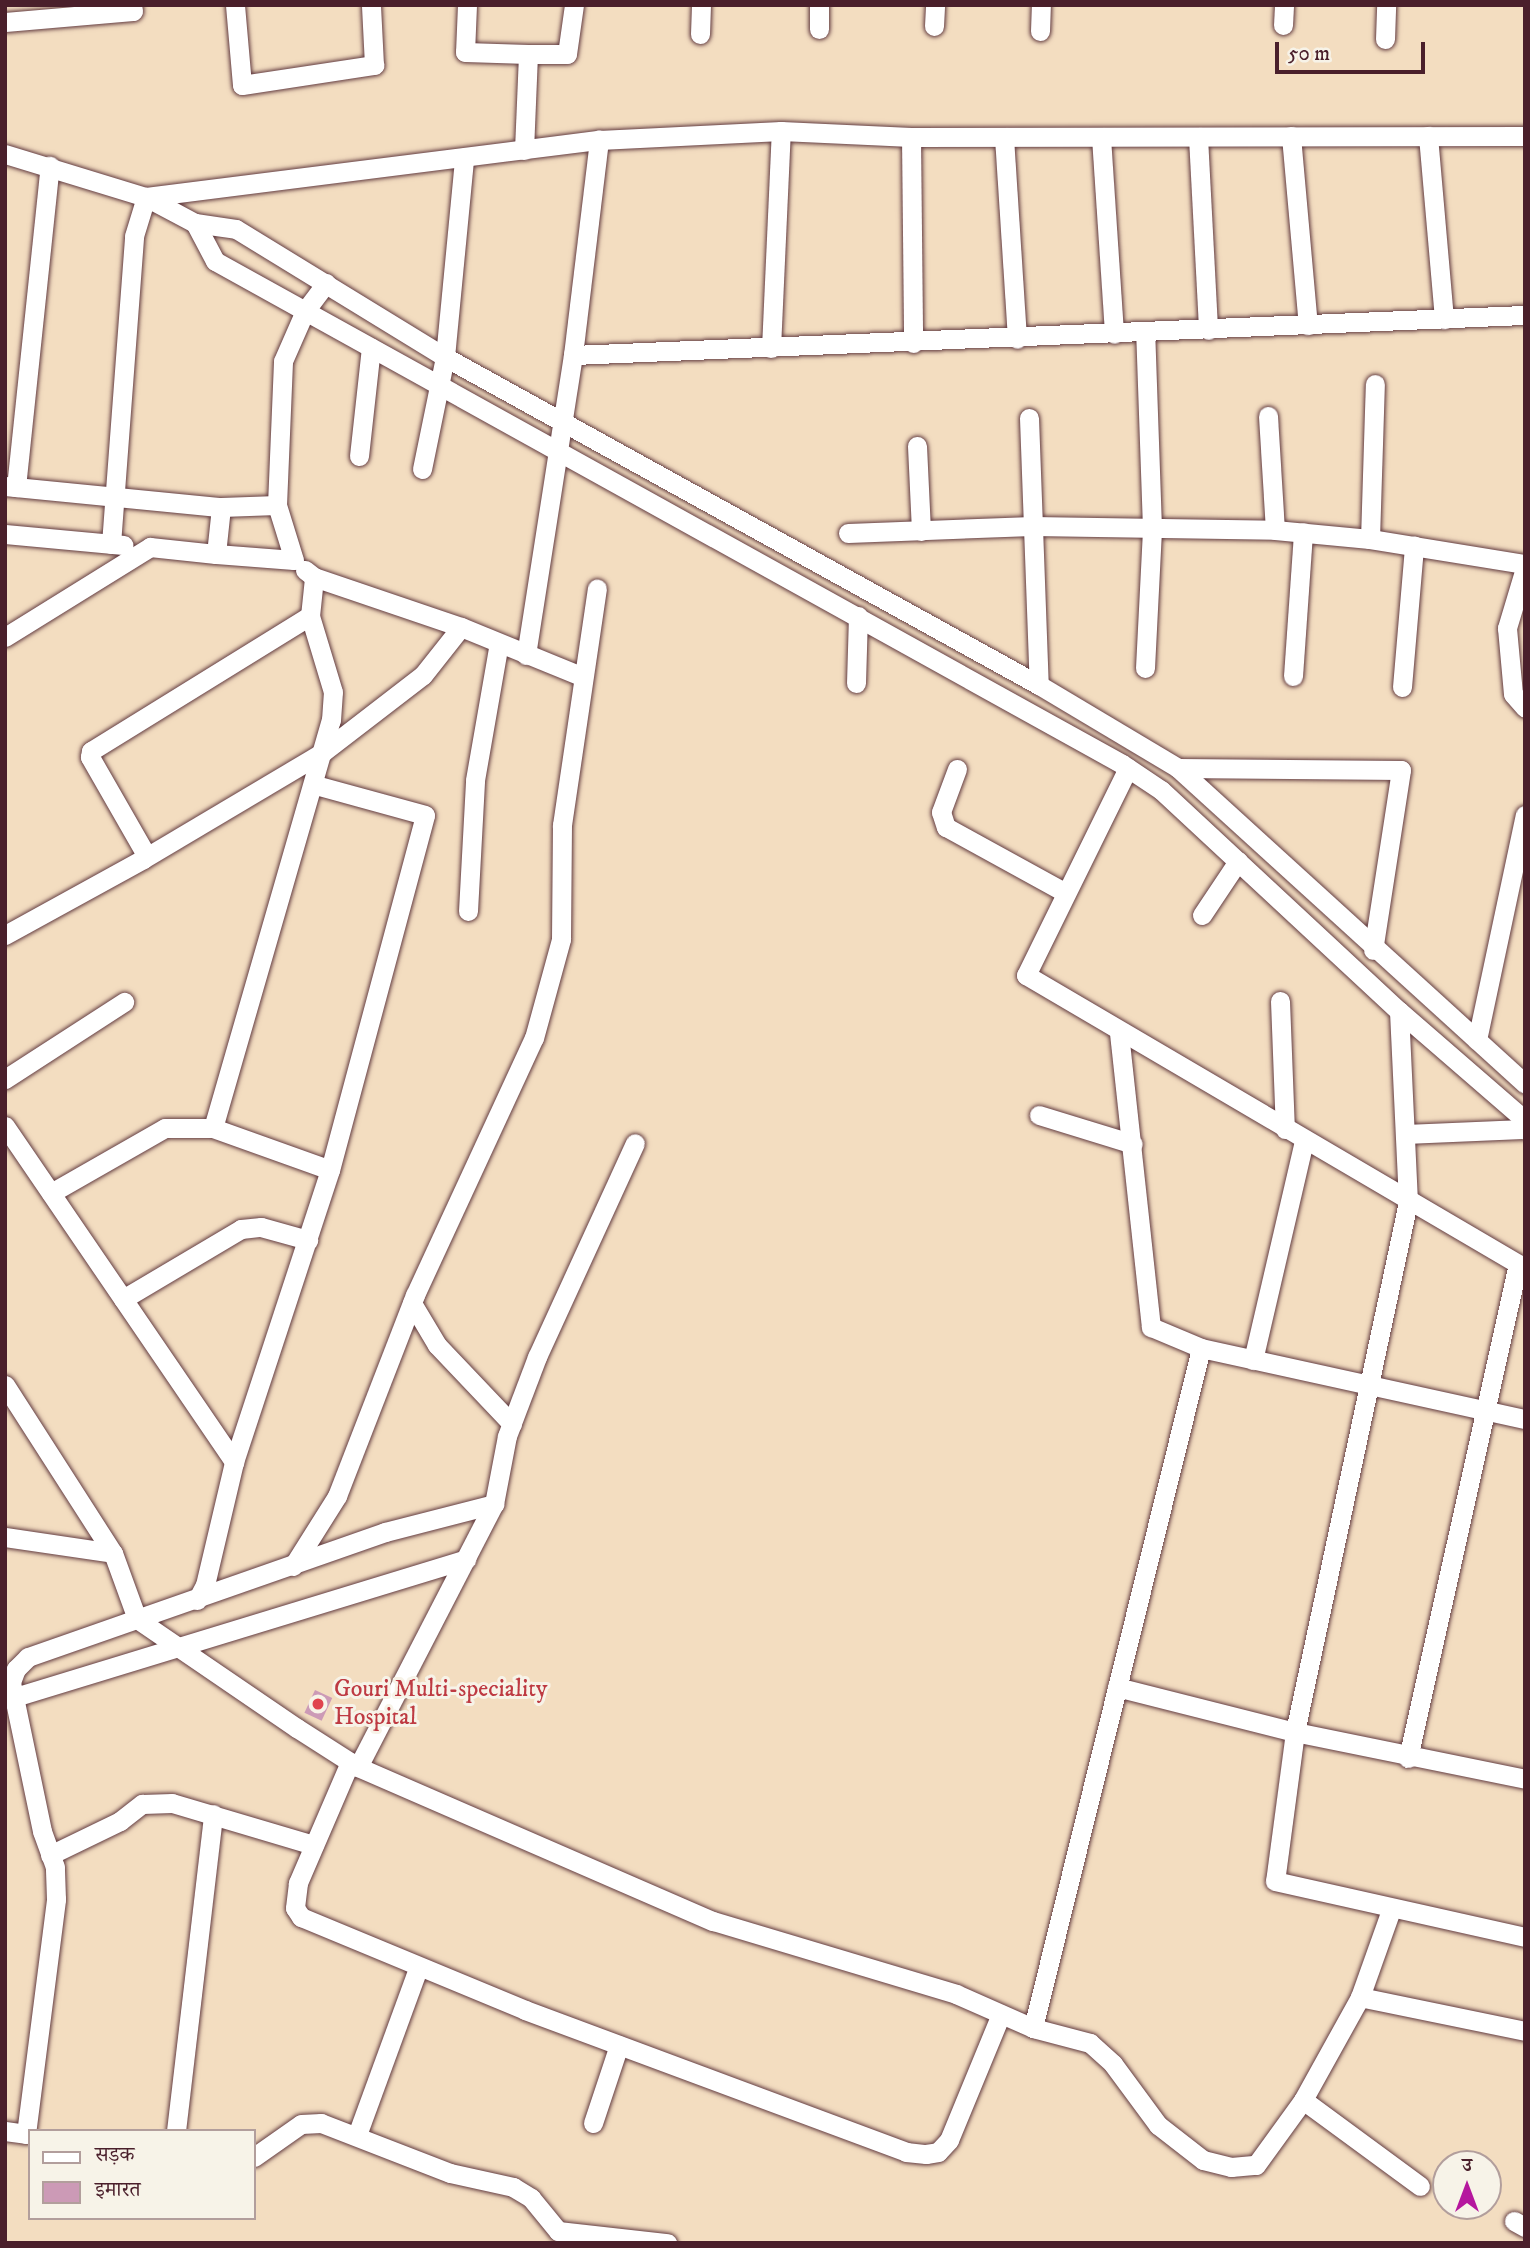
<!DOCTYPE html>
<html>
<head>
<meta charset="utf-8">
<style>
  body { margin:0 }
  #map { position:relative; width:1530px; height:2248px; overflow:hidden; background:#f3ddc0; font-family:"IM FELL DW Pica","Noto Serif Devanagari",serif }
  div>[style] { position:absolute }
  .building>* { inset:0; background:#cc9ab6; transform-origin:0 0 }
  .roads { filter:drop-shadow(0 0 2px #633c41) drop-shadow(0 0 2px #633c41) }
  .minor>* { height:19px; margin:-9.5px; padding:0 9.5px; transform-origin:9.5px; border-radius:9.5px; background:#fff }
  .dots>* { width:19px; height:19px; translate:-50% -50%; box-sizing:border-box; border:4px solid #f7f3e8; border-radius:50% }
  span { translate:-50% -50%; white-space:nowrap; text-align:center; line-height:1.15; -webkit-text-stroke:6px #f7f3e8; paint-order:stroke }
  .health-label { font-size:24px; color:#be3a42 }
  .left { translate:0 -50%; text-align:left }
  .frame { position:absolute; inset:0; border:7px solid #4a1f2b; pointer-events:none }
  .legend { position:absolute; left:28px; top:2129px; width:228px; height:91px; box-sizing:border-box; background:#f7f3e8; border:2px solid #b29e9c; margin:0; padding:9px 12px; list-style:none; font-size:21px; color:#4a1f2b }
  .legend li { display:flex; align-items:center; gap:14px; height:35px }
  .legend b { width:35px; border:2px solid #b29e9c }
  .north { position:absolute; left:1432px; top:2150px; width:70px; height:70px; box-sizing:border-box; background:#f7f3e8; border:2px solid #b29e9c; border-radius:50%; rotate:0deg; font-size:19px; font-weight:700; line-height:28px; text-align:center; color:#4a1f2b }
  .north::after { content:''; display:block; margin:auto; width:24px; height:32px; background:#b5179e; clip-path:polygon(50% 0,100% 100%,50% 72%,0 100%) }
  .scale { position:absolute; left:1275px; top:42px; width:150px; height:32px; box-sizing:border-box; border:4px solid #4a1f2b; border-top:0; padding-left:9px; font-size:21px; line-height:24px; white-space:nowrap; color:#4a1f2b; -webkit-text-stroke:5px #f7f3e8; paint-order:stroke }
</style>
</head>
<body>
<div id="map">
  <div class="building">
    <i style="left:315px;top:1690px;width:19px;height:25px;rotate:25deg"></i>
  </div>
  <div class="roads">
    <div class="minor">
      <i style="left:235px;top:5px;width:80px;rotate:85deg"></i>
      <i style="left:242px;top:85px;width:134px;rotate:-8.6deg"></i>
      <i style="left:374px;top:65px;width:60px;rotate:-92.9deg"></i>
      <i style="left:467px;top:5px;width:47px;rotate:92.4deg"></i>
      <i style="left:465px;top:52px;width:63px;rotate:1.8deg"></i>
      <i style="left:528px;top:54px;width:39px"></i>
      <i style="left:567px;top:54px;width:49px;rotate:-81.9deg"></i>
      <i style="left:819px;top:5px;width:24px;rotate:90deg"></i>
      <i style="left:5px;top:22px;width:128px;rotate:-4.9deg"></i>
      <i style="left:133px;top:11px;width:6px;rotate:-99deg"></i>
      <i style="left:1283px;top:25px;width:20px;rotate:-87deg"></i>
      <i style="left:934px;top:26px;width:21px;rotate:-87deg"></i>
      <i style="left:1040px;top:31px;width:26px;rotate:-88deg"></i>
      <i style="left:700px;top:34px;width:29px;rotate:-88deg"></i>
      <i style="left:1385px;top:39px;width:34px;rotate:-88deg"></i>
      <i style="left:1291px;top:136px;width:190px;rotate:84.9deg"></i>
      <i style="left:1428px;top:136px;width:184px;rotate:85deg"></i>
      <i style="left:911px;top:137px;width:206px;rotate:89.4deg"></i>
      <i style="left:1004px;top:137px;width:202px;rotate:86.3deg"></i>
      <i style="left:1101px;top:137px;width:197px;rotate:86.2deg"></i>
      <i style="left:1198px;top:137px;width:193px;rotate:87deg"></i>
      <i style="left:524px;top:150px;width:96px;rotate:-87.6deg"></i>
      <i style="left:5px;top:154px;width:147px;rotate:17deg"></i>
      <i style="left:146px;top:197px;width:55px;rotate:28deg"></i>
      <i style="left:195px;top:223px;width:41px;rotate:8.3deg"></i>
      <i style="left:236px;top:229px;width:245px;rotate:31.5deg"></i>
      <i style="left:445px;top:357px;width:679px;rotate:28.91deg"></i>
      <i style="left:1039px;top:685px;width:162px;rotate:30.8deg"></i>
      <i style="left:1178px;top:768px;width:469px;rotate:42.3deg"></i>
      <i style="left:146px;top:197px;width:457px;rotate:-7.2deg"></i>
      <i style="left:599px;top:140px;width:182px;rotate:-2.8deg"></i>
      <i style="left:781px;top:131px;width:130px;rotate:2.6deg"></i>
      <i style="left:911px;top:137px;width:614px;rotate:-0.09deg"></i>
      <i style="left:195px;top:223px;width:43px;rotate:62.2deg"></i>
      <i style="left:215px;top:261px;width:1037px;rotate:29.01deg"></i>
      <i style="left:1122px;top:764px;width:47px;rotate:33.7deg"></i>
      <i style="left:1161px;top:790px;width:325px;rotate:42.9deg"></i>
      <i style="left:1399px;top:1011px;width:167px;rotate:40.9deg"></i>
      <i style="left:771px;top:348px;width:217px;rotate:-87.4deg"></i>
      <i style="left:573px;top:355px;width:953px;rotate:-2.41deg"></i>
      <i style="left:1268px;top:416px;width:114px;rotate:86.5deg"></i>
      <i style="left:1029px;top:418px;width:267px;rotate:87.9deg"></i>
      <i style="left:917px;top:446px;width:85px;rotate:87.3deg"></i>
      <i style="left:359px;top:456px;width:109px;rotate:-83.7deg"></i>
      <i style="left:422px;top:469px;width:114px;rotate:-78.4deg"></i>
      <i style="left:445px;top:357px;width:200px;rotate:-84.5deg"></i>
      <i style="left:5px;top:486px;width:217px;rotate:5.6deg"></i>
      <i style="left:221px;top:507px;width:56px;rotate:-2deg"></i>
      <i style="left:16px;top:487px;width:323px;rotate:-84deg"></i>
      <i style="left:848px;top:533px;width:184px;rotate:-2.2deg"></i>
      <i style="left:1032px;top:526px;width:243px;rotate:0.9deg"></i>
      <i style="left:1275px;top:530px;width:95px;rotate:5.4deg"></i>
      <i style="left:1370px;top:539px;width:157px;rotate:9.2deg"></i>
      <i style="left:5px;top:534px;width:119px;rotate:5.3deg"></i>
      <i style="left:1370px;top:539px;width:155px;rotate:-88.2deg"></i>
      <i style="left:111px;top:544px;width:309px;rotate:-85.7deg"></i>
      <i style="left:134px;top:236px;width:41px;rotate:-72.9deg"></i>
      <i style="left:216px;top:554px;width:78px;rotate:4.4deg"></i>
      <i style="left:294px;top:560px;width:58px;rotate:-107.2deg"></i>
      <i style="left:277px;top:505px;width:144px;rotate:-87.6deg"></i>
      <i style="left:283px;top:361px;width:55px;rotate:-66.3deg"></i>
      <i style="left:305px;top:311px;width:35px;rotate:-53deg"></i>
      <i style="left:1525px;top:568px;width:63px;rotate:106.7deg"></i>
      <i style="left:1507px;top:628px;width:66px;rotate:84.8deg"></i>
      <i style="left:1513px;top:694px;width:18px;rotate:49deg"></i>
      <i style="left:305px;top:570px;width:11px;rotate:38deg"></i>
      <i style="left:314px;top:577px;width:155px;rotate:18.8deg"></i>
      <i style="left:461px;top:627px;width:130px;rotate:22.2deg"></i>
      <i style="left:5px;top:637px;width:171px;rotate:-31.8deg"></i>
      <i style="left:150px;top:547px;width:66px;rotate:6.1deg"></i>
      <i style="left:216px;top:554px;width:47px;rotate:-83.9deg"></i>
      <i style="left:526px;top:655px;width:304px;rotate:-81.1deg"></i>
      <i style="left:573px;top:355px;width:217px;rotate:-83.1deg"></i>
      <i style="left:1145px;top:668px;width:140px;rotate:-87.1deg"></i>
      <i style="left:1152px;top:528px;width:196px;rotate:-92deg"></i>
      <i style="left:1293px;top:676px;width:144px;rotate:-86deg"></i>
      <i style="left:856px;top:683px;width:67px;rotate:-88.3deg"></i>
      <i style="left:1402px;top:687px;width:142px;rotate:-85.1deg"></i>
      <i style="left:1128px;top:768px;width:231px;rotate:116.2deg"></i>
      <i style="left:1026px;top:975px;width:579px;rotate:30.42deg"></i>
      <i style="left:1178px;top:768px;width:223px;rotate:0.5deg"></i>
      <i style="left:1401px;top:770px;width:182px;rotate:98.8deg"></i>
      <i style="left:957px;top:769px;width:46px;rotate:110.4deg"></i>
      <i style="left:941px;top:812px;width:16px;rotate:72deg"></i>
      <i style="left:946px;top:827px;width:137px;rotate:28.8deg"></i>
      <i style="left:143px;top:859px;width:209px;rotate:-30.7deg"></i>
      <i style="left:323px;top:752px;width:126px;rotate:-37.6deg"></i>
      <i style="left:423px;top:675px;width:61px;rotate:-51.6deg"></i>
      <i style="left:468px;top:911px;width:131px;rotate:-86.9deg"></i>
      <i style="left:475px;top:780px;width:139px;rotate:-80.1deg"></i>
      <i style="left:1202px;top:915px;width:65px;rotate:-56.3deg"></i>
      <i style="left:5px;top:935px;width:158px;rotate:-28.8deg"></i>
      <i style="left:143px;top:859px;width:6px;rotate:-72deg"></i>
      <i style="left:145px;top:853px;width:111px;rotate:-119.8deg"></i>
      <i style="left:90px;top:757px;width:6px;rotate:-81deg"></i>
      <i style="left:91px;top:751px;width:257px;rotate:-31.7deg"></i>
      <i style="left:310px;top:616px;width:39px;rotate:-84deg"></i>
      <i style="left:1280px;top:1001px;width:128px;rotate:87.8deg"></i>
      <i style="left:1399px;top:1011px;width:191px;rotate:87.3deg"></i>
      <i style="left:1408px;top:1202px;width:542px;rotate:102.04deg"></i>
      <i style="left:1295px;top:1732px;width:150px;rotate:97.6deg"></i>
      <i style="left:1275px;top:1881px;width:256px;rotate:12.6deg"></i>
      <i style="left:1119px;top:1033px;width:296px;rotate:83.8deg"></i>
      <i style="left:1151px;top:1327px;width:54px;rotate:22.8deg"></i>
      <i style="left:1201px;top:1348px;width:332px;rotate:12.4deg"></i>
      <i style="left:1477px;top:1040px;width:230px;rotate:-78deg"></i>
      <i style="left:5px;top:1079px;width:142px;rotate:-32.9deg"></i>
      <i style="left:1039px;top:1115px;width:98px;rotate:17.1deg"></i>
      <i style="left:5px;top:1126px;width:407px;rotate:55.7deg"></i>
      <i style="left:213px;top:1128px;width:425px;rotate:-73.9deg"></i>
      <i style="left:331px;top:720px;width:28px;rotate:-86deg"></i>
      <i style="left:333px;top:692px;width:79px;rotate:-106.8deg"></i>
      <i style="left:1405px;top:1134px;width:120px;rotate:-2.4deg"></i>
      <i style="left:51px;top:1193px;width:131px;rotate:-29.7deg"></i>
      <i style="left:165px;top:1128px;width:48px"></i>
      <i style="left:213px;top:1128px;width:124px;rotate:19.7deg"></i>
      <i style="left:123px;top:1299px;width:137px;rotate:-30.7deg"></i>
      <i style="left:241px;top:1229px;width:20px;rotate:-6deg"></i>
      <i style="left:261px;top:1227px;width:49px;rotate:15.5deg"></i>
      <i style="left:412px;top:1303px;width:49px;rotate:59.2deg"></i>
      <i style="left:437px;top:1345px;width:109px;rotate:46.5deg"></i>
      <i style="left:1253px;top:1360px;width:226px;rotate:-76.9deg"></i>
      <i style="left:5px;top:1385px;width:200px;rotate:57.3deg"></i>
      <i style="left:113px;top:1553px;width:70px;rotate:70deg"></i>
      <i style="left:137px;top:1619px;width:194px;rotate:34.3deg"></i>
      <i style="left:297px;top:1728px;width:72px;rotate:32.6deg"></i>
      <i style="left:358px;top:1767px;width:387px;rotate:23.5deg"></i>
      <i style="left:713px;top:1921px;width:254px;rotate:16.7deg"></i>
      <i style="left:956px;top:1994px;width:84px;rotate:23.8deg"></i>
      <i style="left:1033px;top:2028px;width:59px;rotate:14.7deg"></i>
      <i style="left:1090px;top:2043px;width:31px;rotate:42deg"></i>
      <i style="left:1113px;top:2064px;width:76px;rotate:53.6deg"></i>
      <i style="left:1158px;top:2125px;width:57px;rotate:37.9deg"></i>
      <i style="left:1203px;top:2160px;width:29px;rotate:14deg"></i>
      <i style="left:1231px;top:2167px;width:25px;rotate:-5deg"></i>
      <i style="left:1256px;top:2165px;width:80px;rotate:-54.1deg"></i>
      <i style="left:1303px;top:2100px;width:118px;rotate:-61deg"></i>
      <i style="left:1360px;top:1997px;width:168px;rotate:11.6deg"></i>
      <i style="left:5px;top:1537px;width:109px;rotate:8.4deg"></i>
      <i style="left:293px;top:1566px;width:83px;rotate:-57.8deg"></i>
      <i style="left:337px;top:1496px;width:216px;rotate:-68.8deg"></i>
      <i style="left:415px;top:1295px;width:283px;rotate:-65.2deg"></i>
      <i style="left:534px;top:1038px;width:103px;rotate:-74.7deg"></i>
      <i style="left:561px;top:939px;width:114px;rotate:-89.5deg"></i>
      <i style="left:562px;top:825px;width:239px;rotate:-81.6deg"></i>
      <i style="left:197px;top:1600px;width:17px;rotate:-62deg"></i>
      <i style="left:205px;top:1585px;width:126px;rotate:-76.7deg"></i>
      <i style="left:234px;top:1462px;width:307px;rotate:-71.8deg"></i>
      <i style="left:330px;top:1170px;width:367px;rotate:-75deg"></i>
      <i style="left:425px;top:815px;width:114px;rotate:-164.7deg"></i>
      <i style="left:1117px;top:1687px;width:184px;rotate:14.2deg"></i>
      <i style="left:1295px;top:1732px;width:235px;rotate:11.5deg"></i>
      <i style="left:15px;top:1697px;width:472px;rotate:-17deg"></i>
      <i style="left:1408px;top:1758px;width:506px;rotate:-77.45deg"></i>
      <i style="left:350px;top:1762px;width:132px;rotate:113.3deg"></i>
      <i style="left:298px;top:1883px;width:25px;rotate:97deg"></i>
      <i style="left:295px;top:1908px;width:11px;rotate:56deg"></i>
      <i style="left:301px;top:1917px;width:243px;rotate:22.5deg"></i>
      <i style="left:525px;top:2010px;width:407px;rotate:20.4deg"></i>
      <i style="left:906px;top:2152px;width:20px;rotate:6deg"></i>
      <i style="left:926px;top:2154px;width:12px;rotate:-9deg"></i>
      <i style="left:938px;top:2152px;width:16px;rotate:-47deg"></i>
      <i style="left:949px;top:2140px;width:136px;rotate:-67.6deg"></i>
      <i style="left:358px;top:1767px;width:296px;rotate:-62.7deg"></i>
      <i style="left:50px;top:1855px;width:78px;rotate:-25.9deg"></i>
      <i style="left:120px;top:1821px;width:28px;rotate:-38deg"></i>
      <i style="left:142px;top:1804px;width:30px;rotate:-2deg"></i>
      <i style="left:172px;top:1803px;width:148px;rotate:16.5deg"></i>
      <i style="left:1360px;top:1997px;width:92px;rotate:-70.4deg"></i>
      <i style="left:1033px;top:2028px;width:700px;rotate:-76.12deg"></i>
      <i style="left:1303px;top:2100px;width:145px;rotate:36.3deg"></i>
      <i style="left:593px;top:2123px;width:82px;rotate:-71.6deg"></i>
      <i style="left:5px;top:2131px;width:21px;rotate:8deg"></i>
      <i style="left:26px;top:2134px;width:237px;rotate:-82.7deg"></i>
      <i style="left:56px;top:1899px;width:32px;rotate:-92deg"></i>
      <i style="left:55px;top:1867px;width:38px;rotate:-110deg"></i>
      <i style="left:42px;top:1831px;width:152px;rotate:-101.8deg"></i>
      <i style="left:11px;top:1682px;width:14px;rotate:-69deg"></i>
      <i style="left:16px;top:1669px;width:17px;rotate:-45deg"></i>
      <i style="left:28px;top:1657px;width:378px;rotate:-19.3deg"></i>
      <i style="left:385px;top:1532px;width:113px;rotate:-14.4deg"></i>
      <i style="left:494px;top:1504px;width:69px;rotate:-79.2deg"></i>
      <i style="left:507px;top:1436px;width:85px;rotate:-69.2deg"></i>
      <i style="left:537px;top:1357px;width:235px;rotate:-65.4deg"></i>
      <i style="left:176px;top:2131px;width:319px;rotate:-83.3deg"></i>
      <i style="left:357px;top:2135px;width:178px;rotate:-69.9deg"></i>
      <i style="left:254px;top:2157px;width:57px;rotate:-35.1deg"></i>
      <i style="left:301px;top:2124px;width:20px;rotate:-3deg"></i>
      <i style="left:321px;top:2123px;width:138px;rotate:21.2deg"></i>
      <i style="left:450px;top:2173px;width:65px;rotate:12.5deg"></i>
      <i style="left:513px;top:2187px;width:21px;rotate:31deg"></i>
      <i style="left:531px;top:2198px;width:43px;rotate:50.7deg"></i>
      <i style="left:558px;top:2231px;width:110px;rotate:6.3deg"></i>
      <i style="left:1514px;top:2221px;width:13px;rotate:29deg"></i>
    </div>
  </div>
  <div class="dots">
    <i style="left:318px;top:1704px;background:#e0444e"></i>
  </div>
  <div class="health-label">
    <span class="left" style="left:334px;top:1704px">Gouri Multi-speciality<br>Hospital</span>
  </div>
  <div class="frame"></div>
  <ul class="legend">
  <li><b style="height:9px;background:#fff"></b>सड़क</li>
  <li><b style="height:19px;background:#cc9ab6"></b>इमारत</li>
  </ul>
  <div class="north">उ</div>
  <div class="scale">50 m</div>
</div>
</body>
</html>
